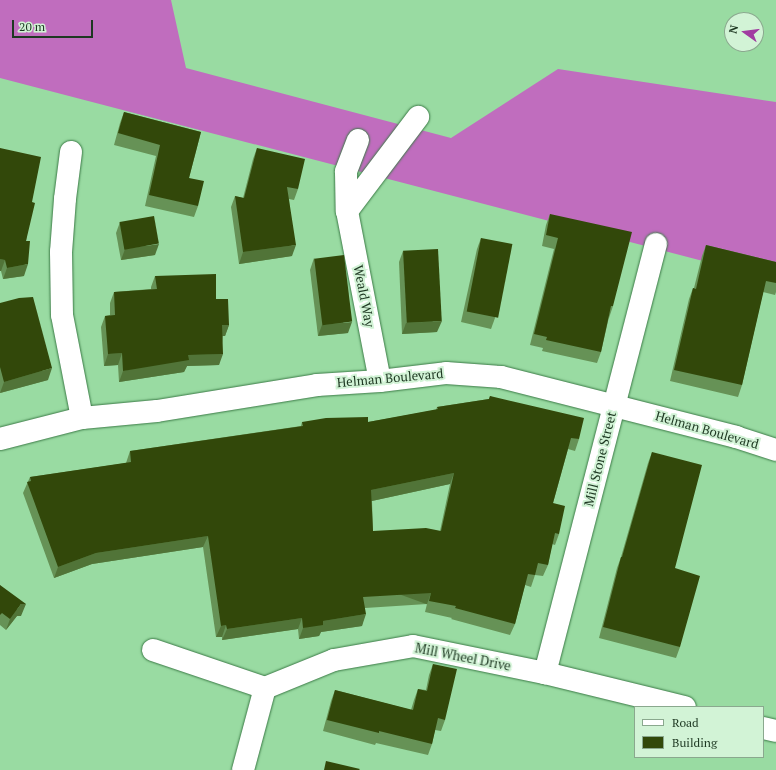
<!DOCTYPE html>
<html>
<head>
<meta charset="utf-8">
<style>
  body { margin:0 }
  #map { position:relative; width:776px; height:770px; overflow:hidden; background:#99dba2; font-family:"PT Serif",serif }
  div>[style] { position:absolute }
  .forest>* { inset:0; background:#c06dbe }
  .roads { filter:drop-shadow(0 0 1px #3b7a46) drop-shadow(0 0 1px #3b7a46) }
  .minor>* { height:22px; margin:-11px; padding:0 11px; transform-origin:11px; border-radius:11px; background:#fff }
  .wall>* { inset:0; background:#669256 }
  .shaded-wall>* { inset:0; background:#517438; transform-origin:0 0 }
  .building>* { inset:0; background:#32480a; transform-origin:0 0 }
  span { translate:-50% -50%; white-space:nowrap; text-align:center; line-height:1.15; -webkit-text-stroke:4px #d2f3d6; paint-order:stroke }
  .street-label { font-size:13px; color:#1e3822 }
  .legend { position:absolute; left:634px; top:706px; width:130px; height:52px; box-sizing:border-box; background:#d2f3d6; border:1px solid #8aa88e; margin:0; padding:5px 7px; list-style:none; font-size:12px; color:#1e3822 }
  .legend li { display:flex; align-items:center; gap:8px; height:20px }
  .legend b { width:20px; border:1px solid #8aa88e }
  .north { position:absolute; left:724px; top:12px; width:40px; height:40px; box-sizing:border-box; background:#d2f3d6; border:1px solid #8aa88e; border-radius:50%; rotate:284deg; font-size:11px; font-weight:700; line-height:16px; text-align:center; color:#1e3822 }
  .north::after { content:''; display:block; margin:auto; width:14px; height:18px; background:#a13ca1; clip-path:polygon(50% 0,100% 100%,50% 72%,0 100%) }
  .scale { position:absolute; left:12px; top:20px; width:81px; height:18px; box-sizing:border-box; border:2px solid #1e3822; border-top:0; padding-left:5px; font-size:12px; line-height:14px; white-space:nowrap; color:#1e3822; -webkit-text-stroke:3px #d2f3d6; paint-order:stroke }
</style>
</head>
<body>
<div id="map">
  <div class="forest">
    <i style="clip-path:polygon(0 0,171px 0,186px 68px,451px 138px,558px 69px,776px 102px,776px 280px,0 78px)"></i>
  </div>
  <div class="roads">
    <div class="minor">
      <i style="left:358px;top:140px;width:34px;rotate:111deg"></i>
      <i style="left:346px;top:172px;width:39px;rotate:89deg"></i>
      <i style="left:347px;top:211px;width:173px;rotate:79deg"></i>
      <i style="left:71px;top:152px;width:47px;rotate:97.3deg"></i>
      <i style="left:65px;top:199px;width:53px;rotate:94.3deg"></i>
      <i style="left:61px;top:252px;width:63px;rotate:89.1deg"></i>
      <i style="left:62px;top:315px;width:105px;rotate:79deg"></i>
      <i style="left:347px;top:211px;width:118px;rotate:-52.9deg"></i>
      <i style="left:0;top:439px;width:85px;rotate:-14.4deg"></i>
      <i style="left:82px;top:418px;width:75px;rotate:-5.3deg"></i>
      <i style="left:157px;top:411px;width:162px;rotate:-9.2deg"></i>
      <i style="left:317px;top:385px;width:63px;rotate:-3.6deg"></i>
      <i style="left:380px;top:381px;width:66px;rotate:-6.9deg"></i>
      <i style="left:446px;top:373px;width:55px;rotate:4.2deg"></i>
      <i style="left:501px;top:377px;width:243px;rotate:14.3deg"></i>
      <i style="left:736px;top:437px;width:42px;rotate:18deg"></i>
      <i style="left:153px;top:650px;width:118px;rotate:18.7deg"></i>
      <i style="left:265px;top:688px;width:74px;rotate:-22.1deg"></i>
      <i style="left:334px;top:660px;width:80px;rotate:-10deg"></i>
      <i style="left:413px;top:646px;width:135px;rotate:11.6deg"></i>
      <i style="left:545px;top:673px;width:144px;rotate:13.7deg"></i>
      <i style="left:545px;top:673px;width:443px;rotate:-75.5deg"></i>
      <i style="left:763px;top:728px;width:13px;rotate:13deg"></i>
      <i style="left:243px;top:770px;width:85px;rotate:-75deg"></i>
    </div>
  </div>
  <div class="wall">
    <i style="clip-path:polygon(124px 112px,201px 132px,189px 178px,198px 206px,194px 217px,145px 206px,156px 156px,114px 145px,120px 123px)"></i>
    <i style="clip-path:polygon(0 148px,32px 202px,26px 241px,24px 276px,3px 279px,1px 271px,0 271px)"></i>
    <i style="clip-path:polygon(257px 148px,298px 189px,294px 200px,289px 199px,292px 256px,239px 264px,231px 207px,235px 196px,243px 198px,253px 159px)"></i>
    <i style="clip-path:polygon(550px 214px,613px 306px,609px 318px,609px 317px,601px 352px,597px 363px,542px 351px,543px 348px,530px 345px,554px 249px,542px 246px,546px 225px)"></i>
    <i style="clip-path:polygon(120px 222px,155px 255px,121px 260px,116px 233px)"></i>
    <i style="clip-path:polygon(481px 238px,495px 318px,491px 329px,461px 322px,477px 249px)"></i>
    <i style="clip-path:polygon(706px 245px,776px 262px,776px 292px,775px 295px,763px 292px,742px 385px,738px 397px,670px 381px,689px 299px,693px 288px,694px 288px,702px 256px)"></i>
    <i style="clip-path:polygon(403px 251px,437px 332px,402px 334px,399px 262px)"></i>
    <i style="clip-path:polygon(314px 258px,348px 333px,318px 336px,310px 270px)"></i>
    <i style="clip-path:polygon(155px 276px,216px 299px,229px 325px,225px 336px,223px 336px,219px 365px,187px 366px,184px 372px,119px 382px,118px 365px,104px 366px,101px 327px,105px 316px,110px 315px,110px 303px,114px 292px,151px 289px,151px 287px)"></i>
    <i style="clip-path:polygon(0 303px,48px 380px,0 393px)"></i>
    <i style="clip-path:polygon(evenodd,490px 396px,579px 439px,575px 451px,568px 449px,553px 503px,559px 534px,555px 545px,552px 544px,548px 565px,543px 576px,535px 575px,531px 587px,525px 585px,515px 624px,510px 635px,451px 619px,452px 618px,425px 612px,427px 604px,365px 608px,362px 626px,321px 632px,319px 636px,299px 639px,298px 629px,222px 640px,222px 637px,216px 637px,203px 547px,92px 564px,54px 578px,23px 493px,30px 477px,126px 463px,130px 451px,301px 426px,302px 422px,368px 422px,436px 410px,437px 407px,489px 399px,490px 396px,450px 484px,440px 531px,373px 531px,372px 501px,450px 484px)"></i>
    <i style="clip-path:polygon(652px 452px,675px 568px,680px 647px,676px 658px,599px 638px,617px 568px,621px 557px,648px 463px)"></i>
    <i style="clip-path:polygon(0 585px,21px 616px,17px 616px,6px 630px,0 625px)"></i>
    <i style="clip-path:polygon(433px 664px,445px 720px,441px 731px,435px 730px,432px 744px,428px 755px,376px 743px,375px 745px,323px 731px,331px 701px,335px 690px,411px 710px,414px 700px,418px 689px,426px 690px,429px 675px)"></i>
  </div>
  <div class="shaded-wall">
    <i style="clip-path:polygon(159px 244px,155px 255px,121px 260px,125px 249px)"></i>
    <i style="clip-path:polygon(296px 245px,292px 256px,239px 264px,243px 252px)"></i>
    <i style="clip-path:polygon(0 259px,5px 260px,1px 271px,0 271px)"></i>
    <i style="clip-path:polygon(28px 264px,24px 276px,3px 279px,7px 268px)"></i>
    <i style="clip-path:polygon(442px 321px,437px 332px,402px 334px,406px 323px)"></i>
    <i style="clip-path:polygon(352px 322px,348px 333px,318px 336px,322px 325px)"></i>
    <i style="clip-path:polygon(222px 325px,229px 325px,225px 336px,218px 336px)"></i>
    <i style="clip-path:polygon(122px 353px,118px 365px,104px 366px,108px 354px)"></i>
    <i style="clip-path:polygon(223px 354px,219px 365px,187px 366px,184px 372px,119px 382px,123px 371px,188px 355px)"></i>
    <i style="clip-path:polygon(52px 368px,48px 380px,0 393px,4px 382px)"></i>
    <i style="clip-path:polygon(454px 473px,450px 484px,367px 502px,371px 490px)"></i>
    <i style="clip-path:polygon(208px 536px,203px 547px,92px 564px,54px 578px,58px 567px,96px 553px)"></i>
    <i style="left:431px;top:593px;width:12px;height:68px;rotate:110deg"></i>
    <i style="clip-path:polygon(21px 604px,26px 604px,21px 616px,17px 616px,6px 630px,10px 619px)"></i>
    <i style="clip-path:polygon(366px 614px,362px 626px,321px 632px,319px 636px,299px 639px,303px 628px,323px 621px)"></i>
    <i style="clip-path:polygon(302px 618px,298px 629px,222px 640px,227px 629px)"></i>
    <i style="clip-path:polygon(226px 625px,222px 637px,216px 637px,221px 626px)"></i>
  </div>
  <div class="building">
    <i style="clip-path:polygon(124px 112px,201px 132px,189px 178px,204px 181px,198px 206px,149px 195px,160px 145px,118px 133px)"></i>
    <i style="clip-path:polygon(0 148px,41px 157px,32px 202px,35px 203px,26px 241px,30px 241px,28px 264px,7px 268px,5px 260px,0 259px)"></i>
    <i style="clip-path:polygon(257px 148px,305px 159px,298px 189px,287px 187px,296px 245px,243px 252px,235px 196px,244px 198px)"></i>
    <i style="clip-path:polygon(550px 214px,632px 232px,613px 306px,611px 306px,601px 352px,546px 340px,547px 337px,534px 334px,558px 238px,546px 235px)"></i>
    <i style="left:154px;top:216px;width:28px;height:35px;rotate:80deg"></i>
    <i style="left:481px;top:238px;width:32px;height:75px;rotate:11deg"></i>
    <i style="clip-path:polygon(706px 245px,776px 262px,776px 283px,766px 281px,742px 385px,674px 370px,693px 288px,696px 289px)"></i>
    <i style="left:438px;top:249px;width:72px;height:35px;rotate:87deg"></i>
    <i style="left:344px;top:255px;width:67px;height:30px;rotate:83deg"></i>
    <i style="clip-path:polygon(216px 274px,216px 299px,228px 299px,229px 325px,222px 325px,223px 354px,188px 355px,189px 360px,123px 371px,122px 353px,108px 354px,105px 316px,115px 315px,114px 292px,157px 289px,155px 276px)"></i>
    <i style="clip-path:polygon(33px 297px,52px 368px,4px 382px,0 367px,0 303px,19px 298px)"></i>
    <i style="clip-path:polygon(evenodd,490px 396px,584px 418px,579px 439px,571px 438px,553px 503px,565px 506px,559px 534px,555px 533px,548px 565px,538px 563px,535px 575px,528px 574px,515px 624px,455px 608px,456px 606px,429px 601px,431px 593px,363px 597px,366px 614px,323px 621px,323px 625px,303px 628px,302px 618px,227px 629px,226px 625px,221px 626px,208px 536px,96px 553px,58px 567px,27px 482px,31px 481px,30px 477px,131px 462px,130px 451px,303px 426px,302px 422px,326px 418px,368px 417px,368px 422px,438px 409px,437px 407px,489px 399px,490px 396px,454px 473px,441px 531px,426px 528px,373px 531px,371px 490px,454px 473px)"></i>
    <i style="clip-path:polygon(652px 452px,702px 465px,675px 568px,700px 576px,680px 647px,603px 627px,621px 557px,622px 557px)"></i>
    <i style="clip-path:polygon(0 585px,26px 604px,21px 604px,10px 619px,2px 613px,0 615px)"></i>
    <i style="clip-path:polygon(433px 664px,457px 669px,445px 720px,438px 718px,432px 744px,379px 731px,379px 733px,327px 720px,335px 690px,413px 710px,418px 689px,427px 691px)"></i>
    <i style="clip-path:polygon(326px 761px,360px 769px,359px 770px,324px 770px)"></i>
  </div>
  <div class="street-label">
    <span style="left:364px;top:296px;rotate:79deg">Weald Way</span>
    <span style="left:390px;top:378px;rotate:-5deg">Helman Boulevard</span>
    <span style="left:707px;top:430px;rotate:16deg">Helman Boulevard</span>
    <span style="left:600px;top:459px;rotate:-76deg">Mill Stone Street</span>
    <span style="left:463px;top:657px;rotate:11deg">Mill Wheel Drive</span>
  </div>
  <ul class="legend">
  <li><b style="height:5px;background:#fff"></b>Road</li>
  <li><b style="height:11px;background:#32480a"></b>Building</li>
  </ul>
  <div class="north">N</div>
  <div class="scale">20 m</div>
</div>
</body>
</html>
